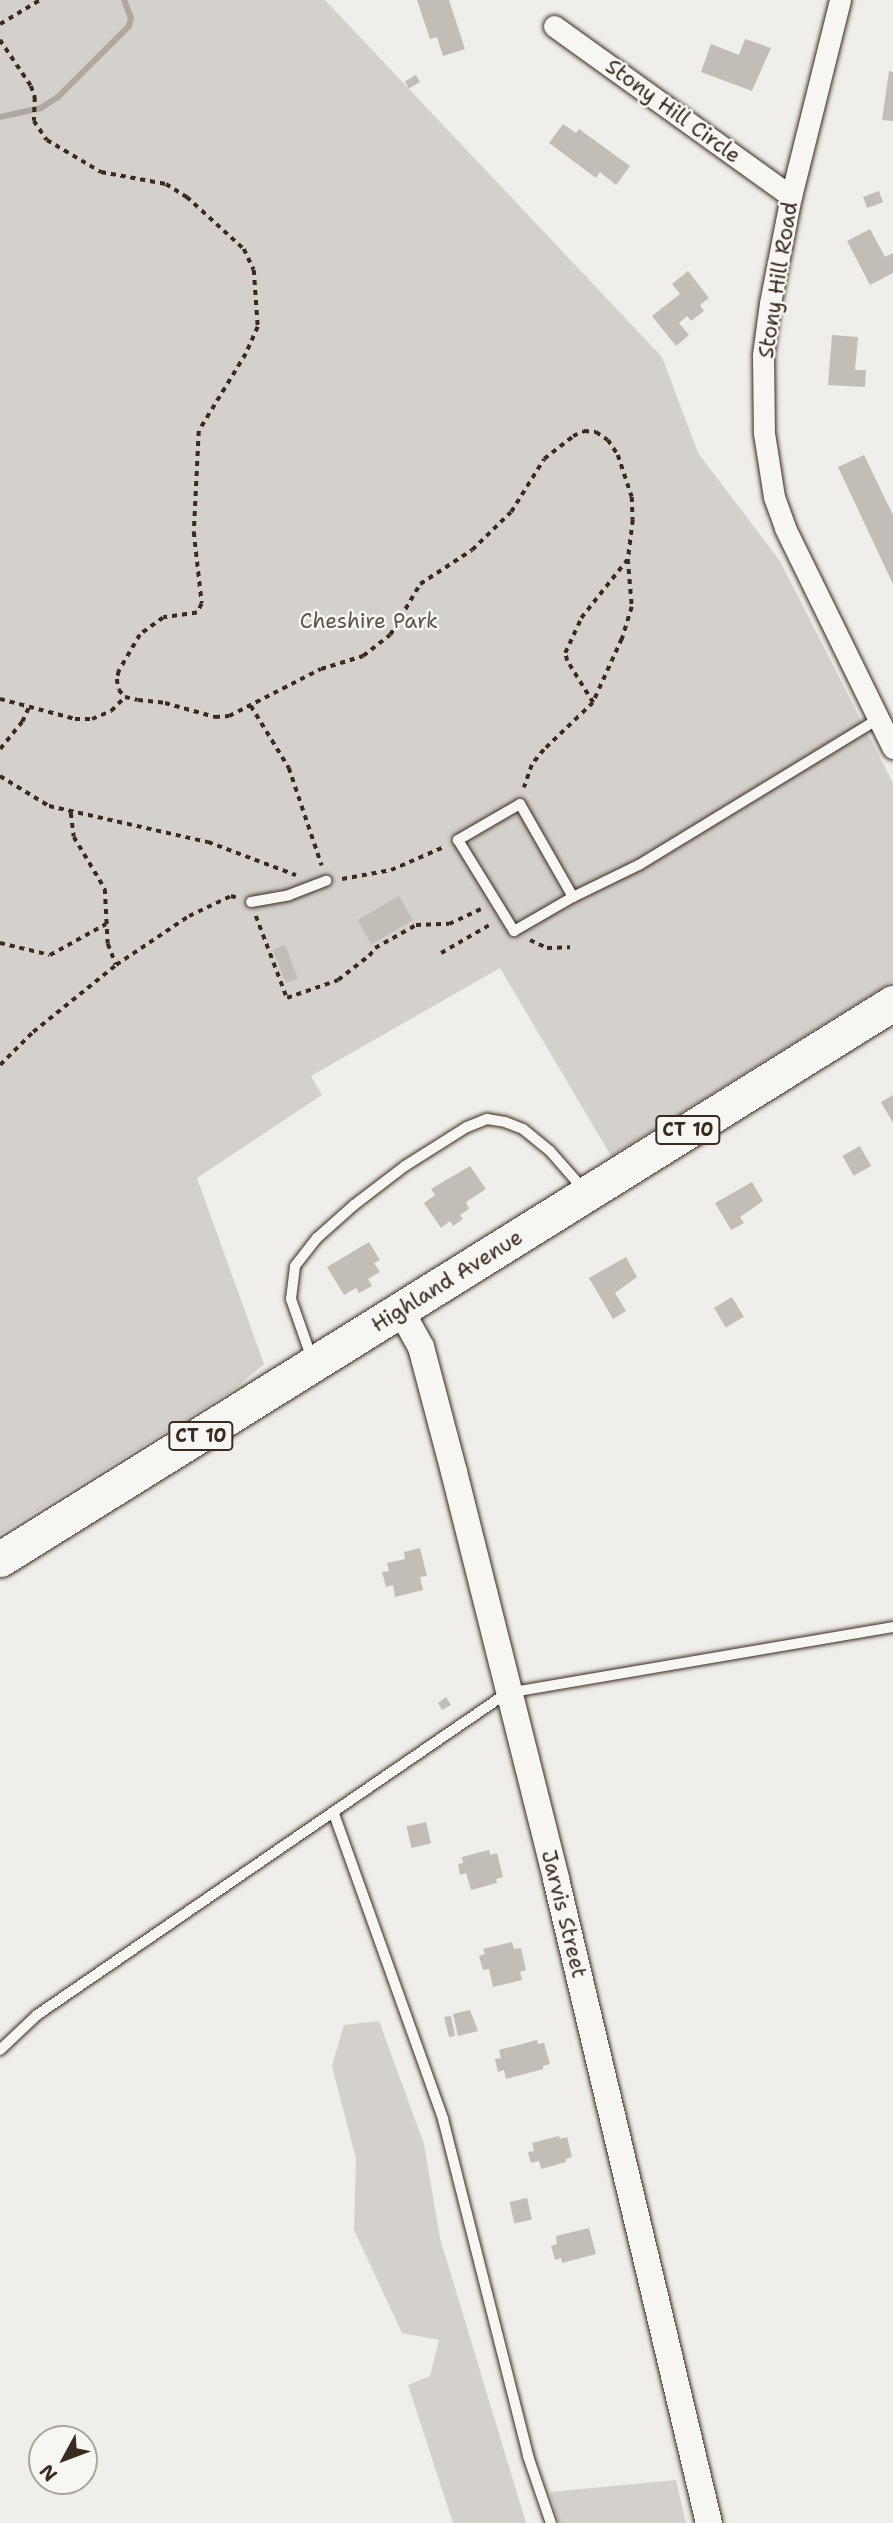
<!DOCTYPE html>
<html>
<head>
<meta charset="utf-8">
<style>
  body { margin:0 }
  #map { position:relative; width:893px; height:2523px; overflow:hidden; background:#efeeea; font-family:"Shantell Sans",sans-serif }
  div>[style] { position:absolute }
  .green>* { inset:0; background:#d4d1cc }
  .stream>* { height:6px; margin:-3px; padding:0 3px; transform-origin:3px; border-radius:3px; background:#afa8a1 }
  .building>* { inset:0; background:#c2bdb7; transform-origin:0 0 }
  .path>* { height:3.5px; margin-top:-1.75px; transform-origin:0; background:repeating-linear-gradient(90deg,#3b2a1e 0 5px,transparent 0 10px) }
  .roads { filter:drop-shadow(0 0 2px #3b2a1e) drop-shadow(0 0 2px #3b2a1e) }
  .service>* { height:10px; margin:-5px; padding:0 5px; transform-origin:5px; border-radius:5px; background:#f6f6f2 }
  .minor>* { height:21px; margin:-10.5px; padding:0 10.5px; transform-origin:10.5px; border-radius:10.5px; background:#f6f6f2 }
  .tertiary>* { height:26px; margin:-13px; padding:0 13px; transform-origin:13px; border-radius:13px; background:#f6f6f2 }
  .trunk>* { height:35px; margin:-17.5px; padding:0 17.5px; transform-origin:17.5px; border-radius:17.5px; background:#f6f6f2 }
  span { translate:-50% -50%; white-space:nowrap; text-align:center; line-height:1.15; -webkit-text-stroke:5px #f6f6f2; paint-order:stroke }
  .shield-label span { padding:2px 5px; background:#f6f6f2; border:2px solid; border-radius:5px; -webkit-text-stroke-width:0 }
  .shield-label { font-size:19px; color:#3b2a1e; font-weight:700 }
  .street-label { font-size:21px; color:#3b2a1e }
  .park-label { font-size:21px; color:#61544a }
  .north { position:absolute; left:28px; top:2425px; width:70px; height:70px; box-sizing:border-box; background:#f6f6f2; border:2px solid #aba49d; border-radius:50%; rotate:229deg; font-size:19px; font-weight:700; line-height:28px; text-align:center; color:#3b2a1e }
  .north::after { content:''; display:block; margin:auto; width:24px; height:32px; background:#3b2a1e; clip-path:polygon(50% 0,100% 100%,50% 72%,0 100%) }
</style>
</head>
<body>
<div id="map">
  <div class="green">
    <i style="clip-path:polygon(0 0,325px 0,662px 357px,698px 453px,780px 561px,893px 783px,893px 981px,611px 1156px,500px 968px,311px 1076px,322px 1095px,197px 1178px,264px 1364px,236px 1388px,0 1534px)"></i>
    <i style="clip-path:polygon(379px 2021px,424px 2144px,440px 2238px,526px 2523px,453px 2523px,408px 2385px,430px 2376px,439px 2340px,402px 2333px,354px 2230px,356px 2159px,332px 2066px,344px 2025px)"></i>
    <i style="clip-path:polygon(676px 2480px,686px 2523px,559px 2523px,550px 2492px)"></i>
  </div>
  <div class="stream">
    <i style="left:0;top:117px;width:42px;rotate:-12.4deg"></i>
    <i style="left:41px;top:108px;width:20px;rotate:-33deg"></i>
    <i style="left:58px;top:97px;width:100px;rotate:-45deg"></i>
    <i style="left:129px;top:26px;width:8px;rotate:-76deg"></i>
    <i style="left:131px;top:18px;width:19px;rotate:-111deg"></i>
  </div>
  <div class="building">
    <i style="clip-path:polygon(417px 0,449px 0,465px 49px,443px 56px,437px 37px,430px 39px)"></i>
    <i style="clip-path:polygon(745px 39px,771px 48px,752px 91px,701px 72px,711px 44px,739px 55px)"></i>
    <i style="clip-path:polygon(889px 71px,893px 72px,893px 121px,882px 120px)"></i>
    <i style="left:416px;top:75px;width:8px;height:13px;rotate:60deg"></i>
    <i style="clip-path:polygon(563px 124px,576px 133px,579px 129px,630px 166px,616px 185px,600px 172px,596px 178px,549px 143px)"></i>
    <i style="left:879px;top:191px;width:12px;height:17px;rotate:70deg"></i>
    <i style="clip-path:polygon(870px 229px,885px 257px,893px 253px,893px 273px,870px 285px,847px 241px)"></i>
    <i style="clip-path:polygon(688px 271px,709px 298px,700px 305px,704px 311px,691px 321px,687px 316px,679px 323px,689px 335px,676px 346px,652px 316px,680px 294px,672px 284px)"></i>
    <i style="clip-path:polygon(832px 335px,858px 337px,855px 370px,866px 370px,865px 387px,828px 385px)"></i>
    <i style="clip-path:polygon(864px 455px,893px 515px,893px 584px,838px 467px)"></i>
    <i style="left:399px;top:896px;width:28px;height:48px;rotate:60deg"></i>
    <i style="left:285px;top:945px;width:36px;height:13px;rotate:69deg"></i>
    <i style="clip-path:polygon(893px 1095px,893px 1123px,881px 1102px)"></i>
    <i style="left:860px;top:1146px;width:23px;height:20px;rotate:61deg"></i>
    <i style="clip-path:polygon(470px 1166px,486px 1189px,466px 1202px,469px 1209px,460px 1215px,463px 1219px,453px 1226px,450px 1221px,441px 1228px,424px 1203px,435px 1195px,431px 1189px)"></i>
    <i style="clip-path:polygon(752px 1182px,763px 1201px,740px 1217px,744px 1223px,731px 1230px,715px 1203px)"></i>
    <i style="clip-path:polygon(369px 1242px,380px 1260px,374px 1263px,380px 1272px,368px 1279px,372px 1286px,359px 1293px,356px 1288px,344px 1295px,327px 1267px)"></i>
    <i style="clip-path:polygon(626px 1257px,637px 1277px,615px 1293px,626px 1311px,613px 1319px,589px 1278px)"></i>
    <i style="left:732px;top:1297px;width:23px;height:21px;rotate:59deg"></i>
    <i style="clip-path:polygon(420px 1548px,427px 1576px,420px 1577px,423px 1590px,395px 1597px,393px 1585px,386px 1587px,382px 1572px,389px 1571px,387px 1563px,405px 1559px,404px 1552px)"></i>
    <i style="clip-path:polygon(446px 1697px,451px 1705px,442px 1710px,438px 1703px)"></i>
    <i style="left:426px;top:1822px;width:22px;height:20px;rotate:77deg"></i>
    <i style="clip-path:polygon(489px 1850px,490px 1855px,497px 1853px,503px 1877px,496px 1879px,497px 1883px,471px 1890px,466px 1873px,460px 1875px,458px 1864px,463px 1863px,462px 1857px)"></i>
    <i style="clip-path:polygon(512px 1942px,514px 1949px,521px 1948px,526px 1970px,520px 1972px,522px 1980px,493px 1987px,489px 1969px,483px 1970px,479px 1956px,485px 1954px,483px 1949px)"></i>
    <i style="clip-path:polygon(470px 2010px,478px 2031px,458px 2036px,453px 2014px)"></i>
    <i style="clip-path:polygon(451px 2016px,455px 2036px,449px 2037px,444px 2017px)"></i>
    <i style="clip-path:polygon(537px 2040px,538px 2044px,544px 2043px,550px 2064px,543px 2066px,543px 2069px,506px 2079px,504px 2070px,498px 2072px,495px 2059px,501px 2058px,499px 2050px)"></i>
    <i style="clip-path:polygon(559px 2136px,560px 2139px,567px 2137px,572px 2157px,566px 2159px,566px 2162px,541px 2169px,539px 2161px,531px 2163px,528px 2152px,534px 2151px,532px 2143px)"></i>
    <i style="left:527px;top:2198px;width:22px;height:18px;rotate:77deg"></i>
    <i style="clip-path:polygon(589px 2228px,596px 2254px,562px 2263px,561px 2258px,555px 2260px,551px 2246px,557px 2244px,556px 2236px)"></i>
  </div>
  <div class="path">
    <i style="left:0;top:24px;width:47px;rotate:-31deg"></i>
    <i style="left:0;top:40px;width:55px;rotate:56deg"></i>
    <i style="left:31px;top:86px;width:12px;rotate:70deg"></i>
    <i style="left:35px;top:97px;width:24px;rotate:92deg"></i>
    <i style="left:34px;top:121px;width:23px;rotate:56deg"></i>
    <i style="left:47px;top:140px;width:63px;rotate:30.7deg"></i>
    <i style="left:101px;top:172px;width:66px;rotate:10.5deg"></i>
    <i style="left:166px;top:184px;width:25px;rotate:32deg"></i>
    <i style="left:187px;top:197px;width:77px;rotate:42.4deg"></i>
    <i style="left:244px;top:249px;width:23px;rotate:65deg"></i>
    <i style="left:254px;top:270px;width:57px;rotate:86deg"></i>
    <i style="left:258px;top:327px;width:30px;rotate:114deg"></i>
    <i style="left:246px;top:354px;width:90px;rotate:121.4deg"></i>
    <i style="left:199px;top:431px;width:101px;rotate:92.8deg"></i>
    <i style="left:194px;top:532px;width:72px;rotate:83.7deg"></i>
    <i style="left:202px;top:604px;width:10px;rotate:119deg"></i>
    <i style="left:197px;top:613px;width:34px;rotate:172deg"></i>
    <i style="left:163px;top:618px;width:29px;rotate:144deg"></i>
    <i style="left:140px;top:635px;width:42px;rotate:120.3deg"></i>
    <i style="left:119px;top:671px;width:8px;rotate:104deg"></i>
    <i style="left:117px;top:679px;width:11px;rotate:80deg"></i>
    <i style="left:119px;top:690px;width:9px;rotate:49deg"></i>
    <i style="left:125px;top:697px;width:13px;rotate:13deg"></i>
    <i style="left:138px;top:700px;width:27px;rotate:6deg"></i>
    <i style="left:165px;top:703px;width:52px;rotate:15.6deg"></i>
    <i style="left:215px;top:717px;width:14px;rotate:-4deg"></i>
    <i style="left:229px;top:716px;width:103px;rotate:-27.1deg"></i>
    <i style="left:321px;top:669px;width:44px;rotate:-17.2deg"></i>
    <i style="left:363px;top:656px;width:34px;rotate:-38deg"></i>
    <i style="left:390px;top:635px;width:59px;rotate:-59.5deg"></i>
    <i style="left:420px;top:584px;width:62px;rotate:-33.2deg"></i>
    <i style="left:472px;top:550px;width:54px;rotate:-44.3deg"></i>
    <i style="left:511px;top:512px;width:62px;rotate:-58.1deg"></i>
    <i style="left:544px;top:459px;width:37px;rotate:-38deg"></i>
    <i style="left:573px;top:436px;width:12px;rotate:-24deg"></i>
    <i style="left:584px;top:431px;width:12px;rotate:5deg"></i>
    <i style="left:596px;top:432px;width:14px;rotate:34deg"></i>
    <i style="left:608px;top:440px;width:18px;rotate:56deg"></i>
    <i style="left:618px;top:455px;width:44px;rotate:71.6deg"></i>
    <i style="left:632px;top:497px;width:23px;rotate:88deg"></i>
    <i style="left:633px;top:520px;width:39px;rotate:97deg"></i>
    <i style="left:628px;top:559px;width:48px;rotate:85.2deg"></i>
    <i style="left:632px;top:607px;width:34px;rotate:107deg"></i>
    <i style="left:622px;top:639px;width:70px;rotate:114.4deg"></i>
    <i style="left:593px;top:703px;width:68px;rotate:136.2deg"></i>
    <i style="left:544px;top:750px;width:19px;rotate:129deg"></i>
    <i style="left:532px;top:765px;width:24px;rotate:109deg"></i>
    <i style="left:0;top:699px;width:78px;rotate:14.9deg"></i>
    <i style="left:75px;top:719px;width:17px"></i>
    <i style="left:92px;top:719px;width:21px;rotate:-23deg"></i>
    <i style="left:111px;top:711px;width:20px;rotate:-45deg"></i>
    <i style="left:593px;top:703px;width:49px;rotate:-121.8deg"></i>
    <i style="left:567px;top:661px;width:8px;rotate:-104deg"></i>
    <i style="left:565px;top:653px;width:38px;rotate:-65deg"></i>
    <i style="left:581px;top:618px;width:74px;rotate:-51.6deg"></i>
    <i style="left:251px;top:706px;width:73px;rotate:58.5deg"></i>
    <i style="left:289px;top:768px;width:103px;rotate:71.4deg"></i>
    <i style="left:0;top:749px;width:35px;rotate:-51deg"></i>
    <i style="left:22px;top:722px;width:17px;rotate:-65deg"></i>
    <i style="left:0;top:776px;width:57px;rotate:31.5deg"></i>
    <i style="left:49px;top:806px;width:163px;rotate:12.8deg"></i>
    <i style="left:208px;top:842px;width:94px;rotate:20.6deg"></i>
    <i style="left:71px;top:813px;width:24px;rotate:83deg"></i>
    <i style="left:74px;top:837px;width:61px;rotate:59.2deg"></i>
    <i style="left:105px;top:889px;width:55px;rotate:86.9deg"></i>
    <i style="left:108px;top:944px;width:22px;rotate:69deg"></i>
    <i style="left:342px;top:879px;width:50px;rotate:-10.4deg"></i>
    <i style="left:391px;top:870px;width:58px;rotate:-23.5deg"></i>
    <i style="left:256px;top:916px;width:88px;rotate:69.3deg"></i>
    <i style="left:287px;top:998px;width:54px;rotate:-19.4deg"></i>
    <i style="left:338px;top:980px;width:39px;rotate:-38deg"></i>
    <i style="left:369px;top:956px;width:10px;rotate:-53deg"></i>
    <i style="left:375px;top:948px;width:47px;rotate:-29.3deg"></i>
    <i style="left:416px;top:925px;width:33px;rotate:-2deg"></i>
    <i style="left:449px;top:924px;width:35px;rotate:-25deg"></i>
    <i style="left:530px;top:940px;width:19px;rotate:25deg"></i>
    <i style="left:547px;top:948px;width:23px;rotate:-2deg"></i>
    <i style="left:0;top:943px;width:51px;rotate:13.5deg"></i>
    <i style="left:50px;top:955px;width:64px;rotate:-29deg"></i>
    <i style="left:441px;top:953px;width:58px;rotate:-30.1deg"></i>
    <i style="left:0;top:1065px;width:47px;rotate:-45deg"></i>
    <i style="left:33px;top:1032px;width:107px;rotate:-38.9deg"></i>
    <i style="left:116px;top:965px;width:88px;rotate:-33.9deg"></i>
    <i style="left:189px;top:916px;width:47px;rotate:-25.5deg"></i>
    <i style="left:231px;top:896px;width:7px;rotate:16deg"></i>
  </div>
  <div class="roads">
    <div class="service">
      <i style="left:573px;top:897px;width:107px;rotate:-119.7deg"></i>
      <i style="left:520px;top:804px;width:72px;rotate:149.9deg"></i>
      <i style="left:458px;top:840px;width:107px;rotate:58.4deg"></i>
      <i style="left:514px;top:931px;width:68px;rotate:-30deg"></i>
      <i style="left:573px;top:897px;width:73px;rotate:-25.9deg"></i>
      <i style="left:639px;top:865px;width:280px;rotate:-31.4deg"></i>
      <i style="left:251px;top:902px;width:39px;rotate:-10deg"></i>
      <i style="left:289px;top:895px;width:40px;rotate:-21deg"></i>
      <i style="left:312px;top:1359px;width:64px;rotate:-109.3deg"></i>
      <i style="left:291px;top:1299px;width:33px;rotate:-83deg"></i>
      <i style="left:295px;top:1266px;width:36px;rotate:-52deg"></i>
      <i style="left:317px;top:1238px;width:50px;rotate:-41.7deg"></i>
      <i style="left:354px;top:1205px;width:64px;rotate:-37.4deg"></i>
      <i style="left:405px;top:1166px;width:73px;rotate:-32.2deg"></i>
      <i style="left:467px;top:1127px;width:22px;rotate:-22deg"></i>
      <i style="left:487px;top:1119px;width:18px;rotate:9deg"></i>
      <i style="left:505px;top:1122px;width:19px;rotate:21deg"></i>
      <i style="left:523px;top:1129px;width:35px;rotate:39deg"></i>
      <i style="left:550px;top:1151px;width:53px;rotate:48.8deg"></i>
      <i style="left:334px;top:1814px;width:324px;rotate:70.3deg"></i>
      <i style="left:443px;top:2119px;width:348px;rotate:75.8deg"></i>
      <i style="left:528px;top:2456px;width:71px;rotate:71.1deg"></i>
      <i style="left:0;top:2050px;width:51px;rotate:-43.4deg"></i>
      <i style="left:37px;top:2015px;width:570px;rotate:-34.42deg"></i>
      <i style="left:507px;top:1693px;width:392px;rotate:-9.7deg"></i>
    </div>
    <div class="minor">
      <i style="left:840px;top:0;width:202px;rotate:104deg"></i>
      <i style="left:791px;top:196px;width:109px;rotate:101.1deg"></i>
      <i style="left:770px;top:303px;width:52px;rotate:97.7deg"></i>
      <i style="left:763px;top:355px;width:78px;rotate:89.3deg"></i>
      <i style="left:764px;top:433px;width:65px;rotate:81.1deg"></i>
      <i style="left:774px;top:497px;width:33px;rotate:70deg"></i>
      <i style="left:785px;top:528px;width:245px;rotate:63.9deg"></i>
      <i style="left:554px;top:26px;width:292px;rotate:35.7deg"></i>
    </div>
    <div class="tertiary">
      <i style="left:401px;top:1311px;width:41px;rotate:60.9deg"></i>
      <i style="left:421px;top:1347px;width:129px;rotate:75.2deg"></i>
      <i style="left:454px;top:1472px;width:420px;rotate:75.9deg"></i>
      <i style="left:556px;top:1879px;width:662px;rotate:76.64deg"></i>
    </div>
    <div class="trunk">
      <i style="left:0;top:1559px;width:1052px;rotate:-31.91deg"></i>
    </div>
  </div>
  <div class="shield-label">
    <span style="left:688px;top:1130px">CT 10</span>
    <span style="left:201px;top:1436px">CT 10</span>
  </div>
  <div class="street-label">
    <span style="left:673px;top:111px;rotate:36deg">Stony Hill Circle</span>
    <span style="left:778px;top:280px;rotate:-81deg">Stony Hill Road</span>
    <span style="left:447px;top:1281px;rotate:-32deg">Highland Avenue</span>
    <span style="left:564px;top:1914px;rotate:76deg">Jarvis Street</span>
  </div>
  <div class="park-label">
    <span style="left:369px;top:621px">Cheshire Park</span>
  </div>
  <div class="north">N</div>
</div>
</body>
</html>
